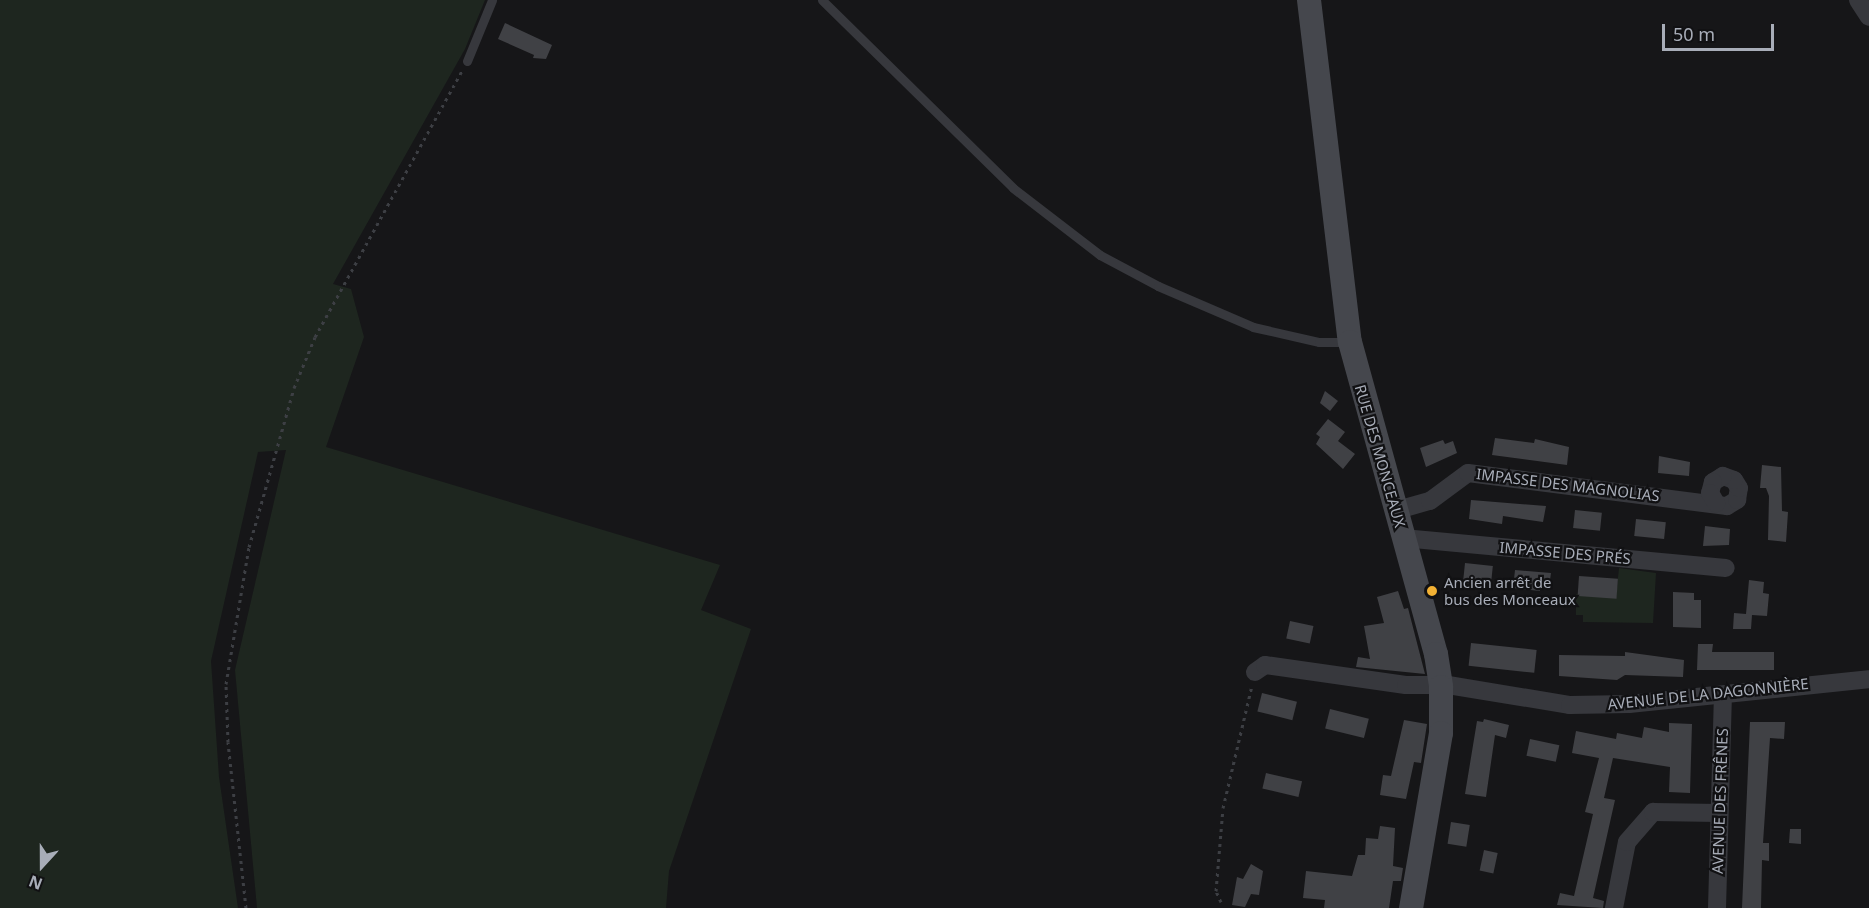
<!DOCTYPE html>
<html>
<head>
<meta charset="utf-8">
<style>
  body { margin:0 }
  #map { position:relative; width:1869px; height:908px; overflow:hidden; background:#161618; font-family:"Noto Sans",sans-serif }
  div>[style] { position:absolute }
  .green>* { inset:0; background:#1e261f }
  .building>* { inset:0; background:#404145; transform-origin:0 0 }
  .path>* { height:3px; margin-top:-1.5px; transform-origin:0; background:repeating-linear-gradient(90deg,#3d3f44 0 3px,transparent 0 7.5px) }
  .service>* { height:9px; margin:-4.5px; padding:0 4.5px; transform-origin:4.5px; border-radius:4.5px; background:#37383d }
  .minor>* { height:18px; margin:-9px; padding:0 9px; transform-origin:9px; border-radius:9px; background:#37383d }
  .secondary>* { height:24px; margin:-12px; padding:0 12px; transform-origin:12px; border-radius:12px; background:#45474d }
  .dots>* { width:16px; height:16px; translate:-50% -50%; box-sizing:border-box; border:3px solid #111113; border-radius:50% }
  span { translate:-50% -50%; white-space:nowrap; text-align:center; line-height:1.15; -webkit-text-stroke:4.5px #111113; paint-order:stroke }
  .street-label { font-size:15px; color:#a8adb8 }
  .poi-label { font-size:15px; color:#a8adb8 }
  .left { translate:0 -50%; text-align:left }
  .north { position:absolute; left:12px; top:836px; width:60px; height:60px; -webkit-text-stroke:4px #111113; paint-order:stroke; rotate:201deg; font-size:16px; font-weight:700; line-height:24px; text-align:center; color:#a8adb8 }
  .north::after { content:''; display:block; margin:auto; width:21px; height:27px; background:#a8adb8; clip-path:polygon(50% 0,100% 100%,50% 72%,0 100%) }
  .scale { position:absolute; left:1662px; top:24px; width:112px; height:27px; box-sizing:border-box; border:3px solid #a8adb8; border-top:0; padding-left:8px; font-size:18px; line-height:21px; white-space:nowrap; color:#a8adb8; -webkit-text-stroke:4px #111113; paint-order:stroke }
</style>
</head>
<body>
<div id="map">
  <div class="green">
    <i style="clip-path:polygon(0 0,485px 0,465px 49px,333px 284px,351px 289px,364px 337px,326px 447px,720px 565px,701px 610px,751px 629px,669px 871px,666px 908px,257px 908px,235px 670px,286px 450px,258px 452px,211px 661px,219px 777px,238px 908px,0 908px)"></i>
    <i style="clip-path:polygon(1619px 568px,1656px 573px,1653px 623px,1583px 622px,1583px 615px,1576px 615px,1576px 594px,1616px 597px)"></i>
  </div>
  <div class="building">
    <i style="clip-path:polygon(505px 23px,552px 45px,546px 59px,533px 58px,534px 55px,498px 39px)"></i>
    <i style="clip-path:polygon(1325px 391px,1338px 401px,1330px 411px,1320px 403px)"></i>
    <i style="clip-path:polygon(1328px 419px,1345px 432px,1338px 441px,1355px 454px,1343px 469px,1316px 444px,1320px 437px,1316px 434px)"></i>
    <i style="clip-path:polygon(1495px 438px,1534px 443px,1535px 439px,1569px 447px,1567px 465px,1492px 455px)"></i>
    <i style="clip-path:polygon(1443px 440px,1445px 444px,1453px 441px,1457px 453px,1426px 467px,1420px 448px)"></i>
    <i style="clip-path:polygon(1659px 456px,1690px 462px,1689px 476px,1658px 473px)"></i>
    <i style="clip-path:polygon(1762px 465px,1781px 467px,1782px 511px,1788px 512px,1786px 542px,1768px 540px,1769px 496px,1766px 488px,1760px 488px)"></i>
    <i style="clip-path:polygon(1471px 500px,1546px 506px,1543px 522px,1503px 516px,1502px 524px,1469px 519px)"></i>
    <i style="left:1575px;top:510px;width:27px;height:18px;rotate:6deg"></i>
    <i style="left:1636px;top:519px;width:30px;height:17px;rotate:6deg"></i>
    <i style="clip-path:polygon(1705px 526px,1730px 529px,1729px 545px,1703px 546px)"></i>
    <i style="left:1465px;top:563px;width:28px;height:20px;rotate:6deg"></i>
    <i style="clip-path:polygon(1515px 570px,1551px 573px,1549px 587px,1540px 587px,1540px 591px,1513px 588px)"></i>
    <i style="left:1579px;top:576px;width:39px;height:20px;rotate:4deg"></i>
    <i style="clip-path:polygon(1749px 580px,1764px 582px,1763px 593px,1769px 594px,1767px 616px,1752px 615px,1751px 629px,1733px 629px,1734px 613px,1746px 614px)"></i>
    <i style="clip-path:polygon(1398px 591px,1404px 609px,1408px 608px,1425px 674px,1356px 667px,1358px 657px,1370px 659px,1364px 626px,1384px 623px,1377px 597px)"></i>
    <i style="clip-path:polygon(1673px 592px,1694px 593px,1694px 600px,1701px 600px,1701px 628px,1673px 627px)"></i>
    <i style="left:1290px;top:621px;width:24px;height:18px;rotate:12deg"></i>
    <i style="left:1471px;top:643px;width:66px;height:23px;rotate:6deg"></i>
    <i style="clip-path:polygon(1698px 644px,1713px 644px,1712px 652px,1774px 652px,1774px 670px,1697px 670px)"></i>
    <i style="clip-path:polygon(1625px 652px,1684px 660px,1683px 677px,1625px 675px,1617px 680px,1559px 676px,1559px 655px,1625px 656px)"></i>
    <i style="left:1262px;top:693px;width:36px;height:19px;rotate:14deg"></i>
    <i style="left:1330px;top:709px;width:40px;height:20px;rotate:14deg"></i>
    <i style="clip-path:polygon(1484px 719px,1509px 725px,1506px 738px,1495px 735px,1486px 797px,1465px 794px,1477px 721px,1483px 722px)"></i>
    <i style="clip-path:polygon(1404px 720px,1427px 724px,1421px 763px,1414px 762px,1406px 799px,1380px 795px,1383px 775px,1391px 776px)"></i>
    <i style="clip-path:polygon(1750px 722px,1785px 722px,1784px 739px,1770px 738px,1763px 843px,1769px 843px,1769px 861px,1762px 860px,1761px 908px,1742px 908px)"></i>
    <i style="clip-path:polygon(1669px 723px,1692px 724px,1690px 793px,1669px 792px,1670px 767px,1613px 758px,1604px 798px,1615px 800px,1593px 898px,1604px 901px,1603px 908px,1557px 905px,1560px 893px,1574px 896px,1593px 814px,1585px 812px,1599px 758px,1572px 753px,1576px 731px,1616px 739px,1617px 733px,1642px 738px,1644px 727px,1669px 732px)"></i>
    <i style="left:1530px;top:739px;width:30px;height:17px;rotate:12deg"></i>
    <i style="left:1266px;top:773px;width:37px;height:16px;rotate:13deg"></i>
    <i style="left:1451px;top:822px;width:19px;height:22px;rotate:9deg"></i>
    <i style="clip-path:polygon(1380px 826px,1395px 828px,1393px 866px,1403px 868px,1401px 881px,1393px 881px,1389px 908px,1324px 908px,1325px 900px,1303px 898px,1306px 871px,1352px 876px,1358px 855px,1365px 855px,1366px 838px,1378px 839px)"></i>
    <i style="clip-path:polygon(1790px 829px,1801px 829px,1801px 844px,1789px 843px)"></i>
    <i style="left:1484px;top:850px;width:14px;height:21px;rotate:12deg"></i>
    <i style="clip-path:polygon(1251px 864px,1263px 871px,1259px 895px,1251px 894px,1245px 907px,1232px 905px,1237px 877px,1243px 879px)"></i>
  </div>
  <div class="path">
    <i style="left:1221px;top:902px;width:12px;rotate:-114deg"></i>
    <i style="left:1216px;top:891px;width:83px;rotate:-85.2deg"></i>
    <i style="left:1223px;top:808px;width:126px;rotate:-76.7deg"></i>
    <i style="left:246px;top:908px;width:167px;rotate:-96.2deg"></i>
    <i style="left:228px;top:742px;width:58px;rotate:-92deg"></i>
    <i style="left:226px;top:684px;width:139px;rotate:-80.5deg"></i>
    <i style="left:249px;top:547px;width:165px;rotate:-74.2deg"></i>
    <i style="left:294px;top:388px;width:55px;rotate:-67.6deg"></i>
    <i style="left:315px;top:337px;width:304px;rotate:-61.1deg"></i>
  </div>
  <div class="service">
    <i style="left:822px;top:0;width:268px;rotate:44.5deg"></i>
    <i style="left:1013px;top:188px;width:110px;rotate:37.6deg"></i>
    <i style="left:1100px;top:255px;width:66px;rotate:28.1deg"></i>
    <i style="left:1158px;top:286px;width:103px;rotate:23.3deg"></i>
    <i style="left:1253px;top:327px;width:68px;rotate:12.8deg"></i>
    <i style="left:1319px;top:342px;width:30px"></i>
    <i style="left:467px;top:61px;width:66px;rotate:-67.7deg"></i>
  </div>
  <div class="minor">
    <i style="left:1858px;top:0;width:20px;rotate:57deg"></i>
    <i style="left:1394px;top:511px;width:37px;rotate:-16deg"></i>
    <i style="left:1430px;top:501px;width:47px;rotate:-36.4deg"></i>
    <i style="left:1468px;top:473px;width:261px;rotate:7.3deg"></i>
    <i style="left:1727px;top:506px;width:12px;rotate:-31deg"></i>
    <i style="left:1737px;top:500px;width:12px;rotate:-81deg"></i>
    <i style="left:1739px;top:488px;width:9px;rotate:-122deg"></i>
    <i style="left:1734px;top:480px;width:12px;rotate:-160deg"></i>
    <i style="left:1723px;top:476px;width:12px;rotate:149deg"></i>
    <i style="left:1713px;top:482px;width:11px;rotate:105deg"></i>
    <i style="left:1710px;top:493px;width:12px;rotate:59deg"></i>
    <i style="left:1403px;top:538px;width:324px;rotate:5.3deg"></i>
    <i style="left:1255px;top:672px;width:12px;rotate:-35deg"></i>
    <i style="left:1265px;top:665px;width:142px;rotate:8.1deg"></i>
    <i style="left:1406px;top:685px;width:42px"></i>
    <i style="left:1448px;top:685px;width:124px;rotate:9.3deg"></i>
    <i style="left:1570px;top:705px;width:59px;rotate:-1deg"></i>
    <i style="left:1629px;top:704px;width:241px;rotate:-5.9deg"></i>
    <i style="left:1614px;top:908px;width:67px;rotate:-78.9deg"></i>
    <i style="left:1627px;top:842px;width:40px;rotate:-49deg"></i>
    <i style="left:1653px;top:812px;width:66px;rotate:0.9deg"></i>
    <i style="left:1717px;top:908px;width:213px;rotate:-88.4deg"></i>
  </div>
  <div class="secondary">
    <i style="left:1309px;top:0;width:344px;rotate:83.2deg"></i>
    <i style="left:1350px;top:342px;width:324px;rotate:74.6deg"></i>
    <i style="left:1436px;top:654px;width:33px;rotate:81deg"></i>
    <i style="left:1441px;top:687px;width:46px;rotate:90deg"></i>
    <i style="left:1441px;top:733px;width:178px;rotate:99.7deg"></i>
  </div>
  <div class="dots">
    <i style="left:1432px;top:591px;background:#f2b134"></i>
  </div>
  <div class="street-label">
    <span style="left:1380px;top:456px;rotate:74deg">RUE DES MONCEAUX</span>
    <span style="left:1568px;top:485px;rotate:7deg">IMPASSE DES MAGNOLIAS</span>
    <span style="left:1565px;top:553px;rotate:5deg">IMPASSE DES PRÉS</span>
    <span style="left:1708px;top:694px;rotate:-6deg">AVENUE DE LA DAGONNIÈRE</span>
    <span style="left:1720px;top:801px;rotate:-88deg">AVENUE DES FRÊNES</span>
  </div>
  <div class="poi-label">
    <span class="left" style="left:1444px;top:591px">Ancien arrêt de<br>bus des Monceaux</span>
  </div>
  <div class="north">N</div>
  <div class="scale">50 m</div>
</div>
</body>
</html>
